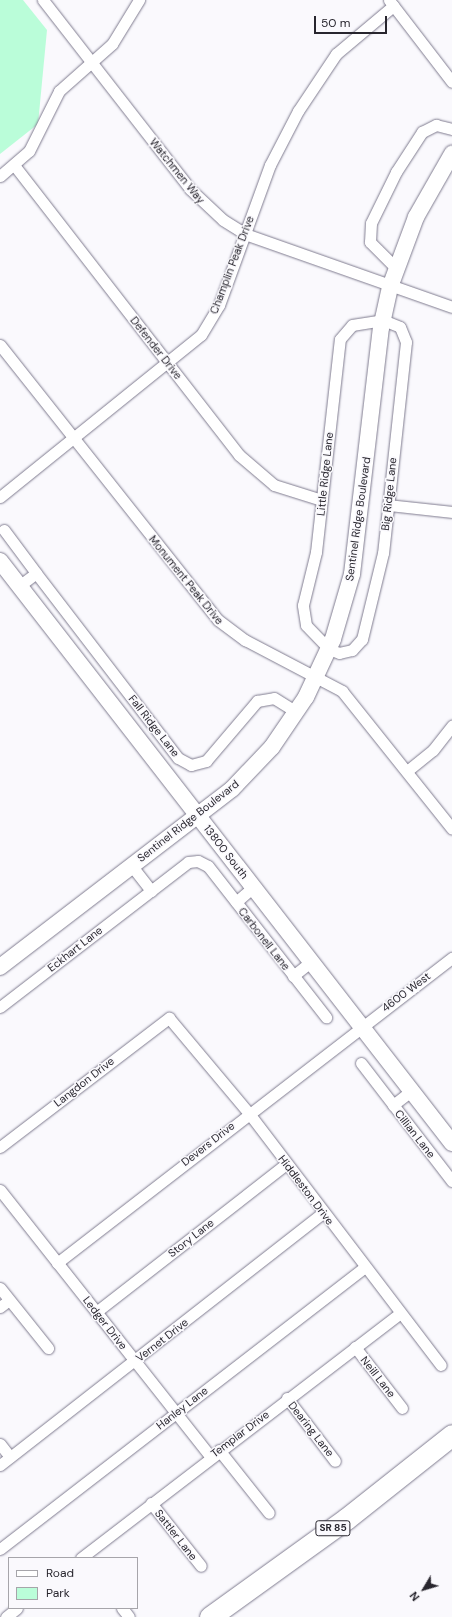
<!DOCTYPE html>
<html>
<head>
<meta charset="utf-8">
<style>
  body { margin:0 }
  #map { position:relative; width:452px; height:1617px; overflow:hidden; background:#faf9fd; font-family:"DM Sans",sans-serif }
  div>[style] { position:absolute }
  .green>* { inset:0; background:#bafdd9 }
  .roads { filter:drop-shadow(0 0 1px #7f7b8f) drop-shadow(0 0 1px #7f7b8f) }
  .street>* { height:11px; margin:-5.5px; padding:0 5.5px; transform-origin:5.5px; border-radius:5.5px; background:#fff }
  .secondary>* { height:16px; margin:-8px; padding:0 8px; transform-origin:8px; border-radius:8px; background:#fff }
  .highway>* { height:21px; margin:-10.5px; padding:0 10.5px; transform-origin:10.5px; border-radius:10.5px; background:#fff }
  span { translate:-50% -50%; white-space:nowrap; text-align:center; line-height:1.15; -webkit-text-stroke:3px #faf9fd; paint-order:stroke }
  .shield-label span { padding:1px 3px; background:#faf9fd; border:1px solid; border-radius:3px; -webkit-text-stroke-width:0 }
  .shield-label { font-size:10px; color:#28262e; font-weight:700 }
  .street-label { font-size:11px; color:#28262e }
  .legend { position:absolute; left:8px; top:1557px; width:130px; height:52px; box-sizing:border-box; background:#faf9fd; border:1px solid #a6a5aa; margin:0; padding:5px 7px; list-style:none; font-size:12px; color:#28262e }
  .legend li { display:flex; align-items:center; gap:8px; height:20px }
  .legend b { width:20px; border:1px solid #a6a5aa }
  .north { position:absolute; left:404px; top:1569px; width:40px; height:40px; -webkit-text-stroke:3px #faf9fd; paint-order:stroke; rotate:232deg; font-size:11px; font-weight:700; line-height:16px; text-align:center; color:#28262e }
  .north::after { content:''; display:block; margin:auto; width:14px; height:18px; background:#28262e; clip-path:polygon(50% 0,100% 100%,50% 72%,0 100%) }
  .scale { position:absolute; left:314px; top:16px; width:73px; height:18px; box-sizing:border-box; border:2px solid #28262e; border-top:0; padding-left:5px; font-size:12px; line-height:14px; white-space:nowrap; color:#28262e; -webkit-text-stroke:3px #faf9fd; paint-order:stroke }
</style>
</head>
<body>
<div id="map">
  <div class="green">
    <i style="clip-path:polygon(0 0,23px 0,47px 30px,38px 124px,0 154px)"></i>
  </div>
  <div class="roads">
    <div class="street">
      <i style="left:43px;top:0;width:239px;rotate:52.1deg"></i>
      <i style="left:190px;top:189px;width:45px;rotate:43.2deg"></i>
      <i style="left:223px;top:220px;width:26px;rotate:32deg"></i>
      <i style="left:245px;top:234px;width:219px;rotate:19.4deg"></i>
      <i style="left:389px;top:0;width:103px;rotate:52.5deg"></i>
      <i style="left:14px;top:165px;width:367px;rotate:52.2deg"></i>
      <i style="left:239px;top:455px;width:46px;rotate:40.6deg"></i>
      <i style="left:274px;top:485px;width:50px;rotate:17.4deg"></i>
      <i style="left:0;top:176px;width:38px;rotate:-41deg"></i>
      <i style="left:29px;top:151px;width:67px;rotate:-63.4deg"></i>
      <i style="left:59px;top:91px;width:71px;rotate:-41.6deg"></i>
      <i style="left:112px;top:44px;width:52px;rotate:-58.5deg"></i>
      <i style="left:396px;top:268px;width:37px;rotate:-135deg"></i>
      <i style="left:370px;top:242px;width:19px;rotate:-87deg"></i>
      <i style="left:371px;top:223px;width:57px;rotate:-63.9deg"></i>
      <i style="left:396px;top:172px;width:48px;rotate:-57deg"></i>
      <i style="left:422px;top:132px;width:16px;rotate:-27deg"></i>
      <i style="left:436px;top:125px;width:16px;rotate:14deg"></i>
      <i style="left:383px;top:320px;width:18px;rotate:22deg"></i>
      <i style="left:400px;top:327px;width:16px;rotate:68deg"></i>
      <i style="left:406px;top:342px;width:212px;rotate:96.2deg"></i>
      <i style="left:383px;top:553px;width:89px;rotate:103.7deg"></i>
      <i style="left:362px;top:639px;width:15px;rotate:132deg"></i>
      <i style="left:352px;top:650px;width:13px;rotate:167deg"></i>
      <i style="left:339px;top:653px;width:11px;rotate:-158deg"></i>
      <i style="left:329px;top:649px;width:33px;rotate:-134deg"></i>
      <i style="left:306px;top:625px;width:20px;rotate:-99deg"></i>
      <i style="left:303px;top:605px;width:55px;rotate:-76.2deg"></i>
      <i style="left:316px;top:552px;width:214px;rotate:-83.6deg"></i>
      <i style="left:340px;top:339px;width:18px;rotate:-49deg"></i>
      <i style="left:352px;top:325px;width:31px;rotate:-9deg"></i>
      <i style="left:0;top:345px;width:351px;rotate:51.6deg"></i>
      <i style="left:218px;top:620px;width:34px;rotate:37deg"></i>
      <i style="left:245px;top:640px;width:110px;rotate:27.7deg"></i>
      <i style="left:342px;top:691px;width:176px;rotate:51.4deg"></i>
      <i style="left:0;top:497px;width:258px;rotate:-38.9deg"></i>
      <i style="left:201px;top:335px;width:35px;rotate:-59deg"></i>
      <i style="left:219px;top:305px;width:149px;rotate:-70deg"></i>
      <i style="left:270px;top:165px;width:61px;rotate:-62.6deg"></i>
      <i style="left:298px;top:111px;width:69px;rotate:-56.3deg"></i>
      <i style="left:336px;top:54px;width:75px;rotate:-40.1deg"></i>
      <i style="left:388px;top:505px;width:64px;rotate:6.2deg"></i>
      <i style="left:4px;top:530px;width:54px;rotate:53.3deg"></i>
      <i style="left:19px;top:586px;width:21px;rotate:-37deg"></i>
      <i style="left:36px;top:573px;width:233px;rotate:52.5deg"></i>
      <i style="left:178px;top:758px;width:15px;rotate:28deg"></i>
      <i style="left:191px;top:765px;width:16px;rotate:-15deg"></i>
      <i style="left:206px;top:761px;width:79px;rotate:-49.6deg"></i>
      <i style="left:257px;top:701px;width:17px;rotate:-10deg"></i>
      <i style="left:274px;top:698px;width:26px;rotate:32deg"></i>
      <i style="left:407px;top:771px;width:33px;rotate:-39deg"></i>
      <i style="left:433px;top:750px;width:31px;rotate:-52deg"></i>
      <i style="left:131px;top:865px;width:33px;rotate:52deg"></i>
      <i style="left:236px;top:902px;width:23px;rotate:-41deg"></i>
      <i style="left:293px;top:976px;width:22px;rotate:-39deg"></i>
      <i style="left:0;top:1007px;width:237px;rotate:-37.6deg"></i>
      <i style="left:188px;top:862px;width:10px;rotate:-6deg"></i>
      <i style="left:198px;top:861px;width:11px;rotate:27deg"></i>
      <i style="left:208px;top:866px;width:192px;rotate:52deg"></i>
      <i style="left:361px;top:1063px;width:149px;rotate:52.4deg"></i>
      <i style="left:393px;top:1105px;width:23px;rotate:-38deg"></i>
      <i style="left:0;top:1147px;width:213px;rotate:-37.4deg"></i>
      <i style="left:169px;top:1018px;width:123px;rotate:50deg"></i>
      <i style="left:248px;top:1112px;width:318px;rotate:52.7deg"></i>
      <i style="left:0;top:1190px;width:339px;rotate:51.7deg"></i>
      <i style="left:57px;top:1263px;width:499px;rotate:-37.7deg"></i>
      <i style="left:0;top:1288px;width:77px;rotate:51.3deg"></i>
      <i style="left:0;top:1307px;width:11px;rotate:-38deg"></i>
      <i style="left:96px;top:1312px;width:241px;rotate:-37.9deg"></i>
      <i style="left:355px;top:1347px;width:77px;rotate:52.4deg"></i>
      <i style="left:287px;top:1398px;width:79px;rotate:52.7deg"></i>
      <i style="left:0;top:1444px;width:16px;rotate:52deg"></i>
      <i style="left:219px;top:1450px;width:80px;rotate:51.6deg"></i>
      <i style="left:0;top:1465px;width:410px;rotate:-38deg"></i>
      <i style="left:151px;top:1503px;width:80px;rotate:51.6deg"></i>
      <i style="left:0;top:1549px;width:461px;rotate:-37.7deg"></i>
      <i style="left:81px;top:1558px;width:402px;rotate:-37.5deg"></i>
      <i style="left:122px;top:1608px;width:11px;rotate:52deg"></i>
      <i style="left:6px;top:1617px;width:14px;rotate:-39deg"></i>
    </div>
    <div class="secondary">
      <i style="left:0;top:561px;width:737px;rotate:52.17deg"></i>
      <i style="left:0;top:967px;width:292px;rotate:-37.5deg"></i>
      <i style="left:232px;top:789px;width:58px;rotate:-46.4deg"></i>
      <i style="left:272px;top:747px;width:60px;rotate:-55.8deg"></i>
      <i style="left:306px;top:697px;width:64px;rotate:-65deg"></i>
      <i style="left:333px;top:639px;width:68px;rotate:-73.7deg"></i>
      <i style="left:352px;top:574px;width:248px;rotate:-83.3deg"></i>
      <i style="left:381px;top:328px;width:42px;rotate:-77.6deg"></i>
      <i style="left:390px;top:287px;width:75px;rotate:-69.6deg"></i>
      <i style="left:416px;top:217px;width:73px;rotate:-60.3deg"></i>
    </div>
    <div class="highway">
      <i style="left:210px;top:1617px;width:168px;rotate:-35.8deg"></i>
      <i style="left:346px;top:1519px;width:135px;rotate:-38.4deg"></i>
    </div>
  </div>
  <div class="shield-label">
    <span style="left:333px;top:1528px">SR 85</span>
  </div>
  <div class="street-label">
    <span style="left:177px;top:171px;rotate:51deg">Watchmen Way</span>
    <span style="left:232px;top:265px;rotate:-69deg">Champlin Peak Drive</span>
    <span style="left:156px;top:348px;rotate:52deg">Defender Drive</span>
    <span style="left:325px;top:474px;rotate:-84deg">Little Ridge Lane</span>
    <span style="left:389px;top:494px;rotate:-84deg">Big Ridge Lane</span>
    <span style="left:358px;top:519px;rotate:-82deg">Sentinel Ridge Boulevard</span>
    <span style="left:186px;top:580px;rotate:51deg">Monument Peak Drive</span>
    <span style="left:154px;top:726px;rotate:52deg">Fall Ridge Lane</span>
    <span style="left:188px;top:821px;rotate:-38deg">Sentinel Ridge Boulevard</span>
    <span style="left:226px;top:852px;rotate:52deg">13800 South</span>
    <span style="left:264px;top:939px;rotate:52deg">Carbonell Lane</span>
    <span style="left:75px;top:949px;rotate:-38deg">Eckhart Lane</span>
    <span style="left:406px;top:992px;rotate:-37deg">4600 West</span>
    <span style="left:84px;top:1082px;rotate:-38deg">Langdon Drive</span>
    <span style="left:415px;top:1134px;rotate:52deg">Cillian Lane</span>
    <span style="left:208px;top:1144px;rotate:-38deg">Devers Drive</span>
    <span style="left:306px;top:1190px;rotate:53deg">Hiddleston Drive</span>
    <span style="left:191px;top:1238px;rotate:-38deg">Story Lane</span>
    <span style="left:105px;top:1323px;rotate:52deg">Ledger Drive</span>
    <span style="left:162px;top:1340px;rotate:-38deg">Vernet Drive</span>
    <span style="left:378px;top:1377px;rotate:52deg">Neill Lane</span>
    <span style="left:182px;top:1408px;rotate:-38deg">Hanley Lane</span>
    <span style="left:311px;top:1429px;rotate:52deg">Dearing Lane</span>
    <span style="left:240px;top:1434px;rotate:-37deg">Templar Drive</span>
    <span style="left:176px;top:1535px;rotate:52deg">Sattler Lane</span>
  </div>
  <ul class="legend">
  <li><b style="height:5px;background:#fff"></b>Road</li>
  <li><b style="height:11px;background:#bafdd9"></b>Park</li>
  </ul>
  <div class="north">N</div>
  <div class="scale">50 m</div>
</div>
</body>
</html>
